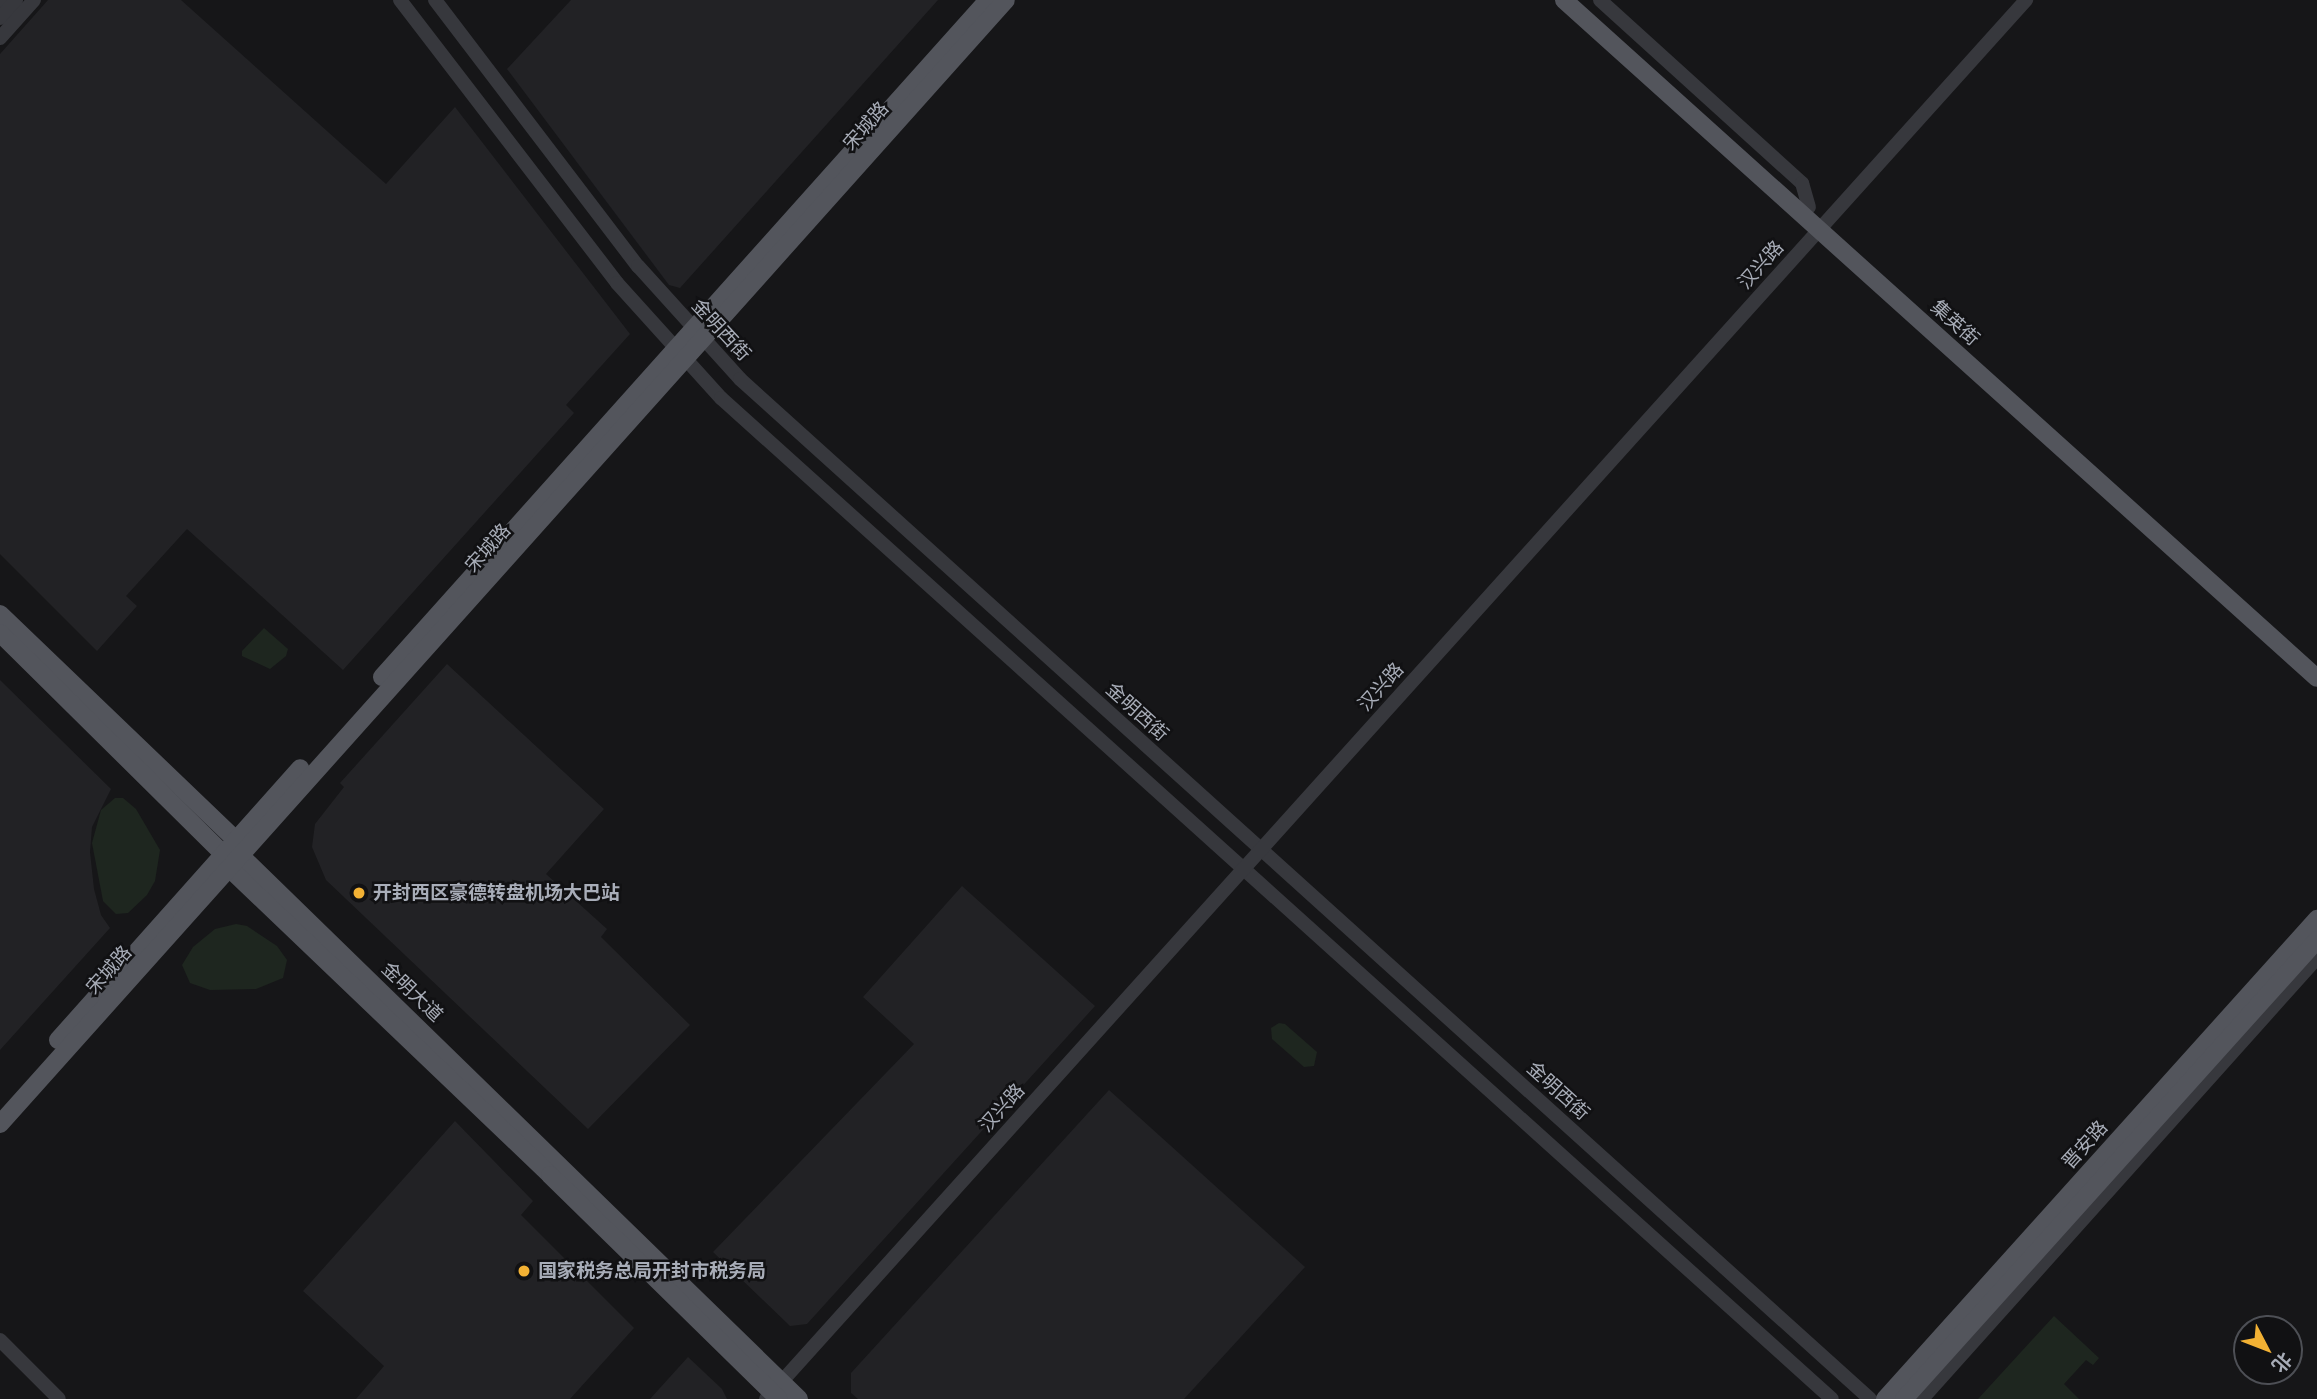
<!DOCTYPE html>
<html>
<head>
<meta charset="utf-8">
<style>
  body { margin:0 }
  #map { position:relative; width:2317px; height:1399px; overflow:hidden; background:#161618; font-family:"Noto Sans","Noto Sans SC",sans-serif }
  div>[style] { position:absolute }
  .built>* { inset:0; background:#222225 }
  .green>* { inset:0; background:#1e261f }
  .minor>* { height:14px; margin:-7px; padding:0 7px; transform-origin:7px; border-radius:7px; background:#37383d }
  .major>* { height:18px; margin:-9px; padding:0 9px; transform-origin:9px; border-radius:9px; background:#53555c }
  .dots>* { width:19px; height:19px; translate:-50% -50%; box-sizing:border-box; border:4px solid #111113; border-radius:50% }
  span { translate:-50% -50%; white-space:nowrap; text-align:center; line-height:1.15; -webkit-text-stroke:5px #111113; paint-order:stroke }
  .street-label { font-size:19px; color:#a8adb8 }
  .poi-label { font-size:19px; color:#a8adb8; font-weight:700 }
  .left { translate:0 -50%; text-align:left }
  .north { position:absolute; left:2233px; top:1315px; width:70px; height:70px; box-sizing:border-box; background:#111113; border:2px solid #4d4f55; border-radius:50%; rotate:132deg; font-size:19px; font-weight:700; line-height:28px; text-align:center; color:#a8adb8 }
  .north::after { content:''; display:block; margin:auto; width:24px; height:32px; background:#f2b134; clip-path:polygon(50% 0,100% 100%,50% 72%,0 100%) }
</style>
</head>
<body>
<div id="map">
  <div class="built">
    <i style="clip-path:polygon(48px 0,181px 0,386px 184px,455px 107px,630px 334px,566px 405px,574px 413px,343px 670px,187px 529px,126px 596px,137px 606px,97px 651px,0 554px,0 54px)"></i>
    <i style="clip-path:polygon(571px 0,938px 0,680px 288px,669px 285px,507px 69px)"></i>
    <i style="clip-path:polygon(447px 664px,604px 809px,546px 874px,607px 929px,601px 937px,690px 1025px,588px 1129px,326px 880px,312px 847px,315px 824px,344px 787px,340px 783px)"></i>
    <i style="clip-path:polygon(0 680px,111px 789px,92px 827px,90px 852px,94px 889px,101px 915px,110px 928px,0 1050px)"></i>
    <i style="clip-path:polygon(962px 886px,1095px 1006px,807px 1324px,790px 1326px,713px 1252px,914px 1044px,863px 997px)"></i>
    <i style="clip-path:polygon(1109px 1090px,1305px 1267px,1184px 1399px,858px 1399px,851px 1393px,851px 1373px)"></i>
    <i style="clip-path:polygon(455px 1121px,533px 1201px,521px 1215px,634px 1328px,570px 1399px,356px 1399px,384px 1366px,303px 1291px)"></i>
    <i style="clip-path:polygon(688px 1357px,722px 1389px,727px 1399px,650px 1399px)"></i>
  </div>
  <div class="green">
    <i style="clip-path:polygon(264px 628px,288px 649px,286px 656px,270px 669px,242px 656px,242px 651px)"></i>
    <i style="clip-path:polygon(115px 798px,123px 798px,136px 809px,160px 850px,155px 881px,147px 895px,128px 913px,116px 914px,103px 901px,92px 843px,101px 810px)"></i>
    <i style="clip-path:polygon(236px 924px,247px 926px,277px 946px,287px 960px,283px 978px,256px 989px,210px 990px,190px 983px,182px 965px,193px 947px,215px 929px)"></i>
    <i style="clip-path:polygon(1279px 1023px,1285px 1024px,1317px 1052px,1314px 1066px,1304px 1067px,1272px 1039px,1271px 1028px)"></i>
    <i style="clip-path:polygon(2054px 1316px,2099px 1358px,2093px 1365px,2086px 1360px,2064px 1384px,2079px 1399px,1978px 1399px)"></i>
  </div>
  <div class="minor">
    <i style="left:400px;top:0;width:357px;rotate:52.5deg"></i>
    <i style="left:617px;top:283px;width:155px;rotate:47.9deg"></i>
    <i style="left:721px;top:398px;width:1495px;rotate:42.02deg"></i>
    <i style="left:435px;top:0;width:335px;rotate:52.7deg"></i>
    <i style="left:638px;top:266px;width:152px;rotate:47.9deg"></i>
    <i style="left:740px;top:379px;width:1522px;rotate:42.07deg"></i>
    <i style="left:1600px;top:0;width:273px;rotate:42.2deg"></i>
    <i style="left:1802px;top:183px;width:25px;rotate:74deg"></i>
    <i style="left:0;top:1px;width:1px;rotate:-45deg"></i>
    <i style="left:0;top:18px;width:24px;rotate:-48deg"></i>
    <i style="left:0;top:38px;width:51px;rotate:-48.2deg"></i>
    <i style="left:0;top:1340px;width:83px;rotate:45deg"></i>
    <i style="left:766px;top:1399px;width:1883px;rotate:-47.99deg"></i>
    <i style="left:1922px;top:1399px;width:592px;rotate:-48.15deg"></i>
  </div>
  <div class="major">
    <i style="left:1564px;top:0;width:1013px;rotate:42deg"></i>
    <i style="left:0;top:614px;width:327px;rotate:43.8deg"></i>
    <i style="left:236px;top:840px;width:16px;rotate:75deg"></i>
    <i style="left:240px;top:855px;width:780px;rotate:44.22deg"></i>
    <i style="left:0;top:633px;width:314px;rotate:44.7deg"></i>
    <i style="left:223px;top:854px;width:15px;rotate:67deg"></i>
    <i style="left:229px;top:868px;width:444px;rotate:43.7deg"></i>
    <i style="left:550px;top:1175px;width:320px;rotate:44.4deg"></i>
    <i style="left:382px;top:677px;width:909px;rotate:-48.17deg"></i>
    <i style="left:58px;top:1040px;width:364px;rotate:-48.3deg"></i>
    <i style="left:0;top:1124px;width:1508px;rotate:-48.17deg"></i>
    <i style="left:1885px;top:1399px;width:646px;rotate:-48.01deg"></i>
    <i style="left:1904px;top:1399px;width:617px;rotate:-48.02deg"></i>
  </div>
  <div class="dots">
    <i style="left:359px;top:893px;background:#f2b134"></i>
    <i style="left:524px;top:1271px;background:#f2b134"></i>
  </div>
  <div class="street-label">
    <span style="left:866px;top:126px;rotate:-48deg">宋城路</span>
    <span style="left:1761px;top:265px;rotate:-48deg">汉兴路</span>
    <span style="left:1955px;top:323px;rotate:42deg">集英街</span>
    <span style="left:721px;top:330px;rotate:47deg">金明西街</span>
    <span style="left:488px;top:548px;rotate:-48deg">宋城路</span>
    <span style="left:1381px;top:687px;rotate:-48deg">汉兴路</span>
    <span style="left:1137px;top:712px;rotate:42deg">金明西街</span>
    <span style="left:109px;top:970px;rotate:-48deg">宋城路</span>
    <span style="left:412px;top:992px;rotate:44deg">金明大道</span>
    <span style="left:1558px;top:1091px;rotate:42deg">金明西街</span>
    <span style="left:1002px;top:1108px;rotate:-48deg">汉兴路</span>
    <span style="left:2085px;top:1145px;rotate:-48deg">晋安路</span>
  </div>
  <div class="poi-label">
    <span class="left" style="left:373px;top:893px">开封西区豪德转盘机场大巴站</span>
    <span class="left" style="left:538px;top:1271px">国家税务总局开封市税务局</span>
  </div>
  <div class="north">北</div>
</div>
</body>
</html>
